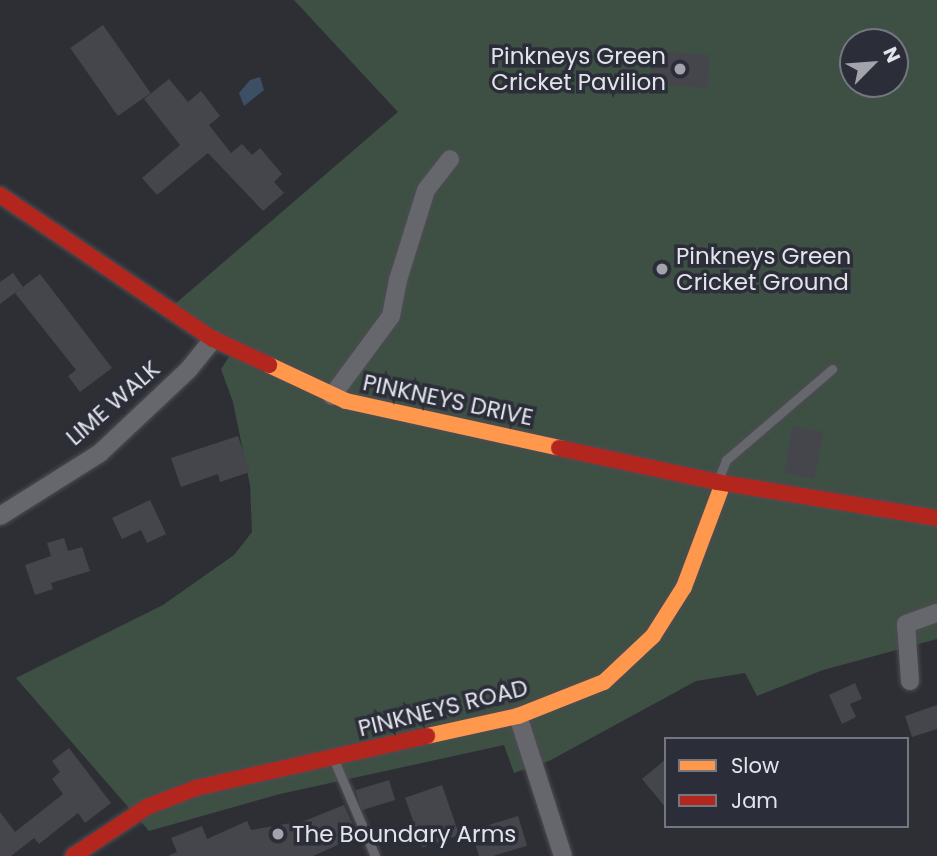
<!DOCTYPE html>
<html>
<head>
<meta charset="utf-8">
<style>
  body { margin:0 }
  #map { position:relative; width:937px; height:856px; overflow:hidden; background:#2e2f35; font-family:Poppins,sans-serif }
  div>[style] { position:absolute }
  .green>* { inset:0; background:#3e5043 }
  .water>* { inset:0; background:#3d4f64 }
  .building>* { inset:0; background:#45464b; transform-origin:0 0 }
  .roads { filter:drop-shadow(0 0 2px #4c4c52) drop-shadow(0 0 2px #4c4c52) }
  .lane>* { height:9px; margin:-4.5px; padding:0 4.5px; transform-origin:4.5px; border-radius:4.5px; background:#66676c }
  .street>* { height:18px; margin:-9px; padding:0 9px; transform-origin:9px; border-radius:9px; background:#66676c }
  .slow>* { height:16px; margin:-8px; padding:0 8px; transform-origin:8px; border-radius:8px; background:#ff974d }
  .jam>* { height:16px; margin:-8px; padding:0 8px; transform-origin:8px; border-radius:8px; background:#b3261e }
  .dots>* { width:19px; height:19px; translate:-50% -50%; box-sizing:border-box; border:4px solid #2b2d38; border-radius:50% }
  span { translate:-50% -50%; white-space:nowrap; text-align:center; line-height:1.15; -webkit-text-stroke:7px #2b2d38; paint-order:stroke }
  .poi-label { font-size:23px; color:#e2e3eb }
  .right { translate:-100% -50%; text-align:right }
  .left { translate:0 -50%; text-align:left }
  .street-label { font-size:23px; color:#e2e3eb }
  .legend { position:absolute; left:664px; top:737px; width:245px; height:91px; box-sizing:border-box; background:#2b2d38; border:2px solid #747680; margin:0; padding:9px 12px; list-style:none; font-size:21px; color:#e2e3eb }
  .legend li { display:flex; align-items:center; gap:14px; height:35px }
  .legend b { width:35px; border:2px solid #747680 }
  .north { position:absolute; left:839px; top:28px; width:70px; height:70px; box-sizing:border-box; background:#2b2d38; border:2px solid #747680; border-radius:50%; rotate:65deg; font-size:19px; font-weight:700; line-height:28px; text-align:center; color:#e2e3eb }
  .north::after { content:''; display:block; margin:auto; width:24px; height:32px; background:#a3a4ab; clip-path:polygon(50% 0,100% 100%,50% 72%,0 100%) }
</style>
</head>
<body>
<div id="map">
  <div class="green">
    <i style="clip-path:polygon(evenodd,294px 0,937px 0,937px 639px,823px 670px,757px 696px,745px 673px,696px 681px,549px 761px,514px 773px,504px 745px,280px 794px,149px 831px,16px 678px,163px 605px,234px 555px,252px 532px,250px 485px,233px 402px,221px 369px,233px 351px,175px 304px,398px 112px,294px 0,853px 42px,895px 42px,895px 84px,853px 84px,853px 42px)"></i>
  </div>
  <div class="water">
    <i style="clip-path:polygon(260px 77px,264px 90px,244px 106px,239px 93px,250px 80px)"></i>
  </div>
  <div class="building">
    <i style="left:103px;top:25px;width:83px;height:40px;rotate:55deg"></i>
    <i style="left:653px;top:51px;width:57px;height:33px;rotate:4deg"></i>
    <i style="clip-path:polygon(169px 79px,188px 102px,201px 91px,220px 116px,209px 125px,231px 153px,242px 144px,252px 155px,260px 148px,282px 174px,274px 182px,284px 193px,263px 211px,208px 153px,157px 195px,142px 178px,180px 145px,144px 99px)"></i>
    <i style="clip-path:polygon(13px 273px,23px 287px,0 304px,0 282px)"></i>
    <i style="clip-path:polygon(40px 274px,112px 368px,80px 392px,68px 376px,76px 370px,15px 293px)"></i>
    <i style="left:793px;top:426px;width:31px;height:48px;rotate:11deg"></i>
    <i style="clip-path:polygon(238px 436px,250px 472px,220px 482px,218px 474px,181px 487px,171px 458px)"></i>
    <i style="clip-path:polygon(150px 500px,166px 534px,147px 543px,141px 530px,122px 539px,112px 518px)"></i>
    <i style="clip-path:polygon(64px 538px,68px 551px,82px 547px,90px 571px,51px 583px,53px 589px,35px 595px,25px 565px,51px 556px,47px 543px)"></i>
    <i style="clip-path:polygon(855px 683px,862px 699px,850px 704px,856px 717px,842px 724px,829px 695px)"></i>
    <i style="clip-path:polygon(937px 705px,937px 729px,912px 737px,905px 716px)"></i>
    <i style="clip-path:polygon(69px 748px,111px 803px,85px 823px,78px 813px,39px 844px,34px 838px,11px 856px,0 856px,0 812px,15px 832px,63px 794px,52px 779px,60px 772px,52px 761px)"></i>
    <i style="clip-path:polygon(666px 759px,666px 808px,642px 779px)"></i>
    <i style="left:389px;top:780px;width:21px;height:35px;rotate:73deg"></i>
    <i style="left:442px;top:785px;width:53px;height:39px;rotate:71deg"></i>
    <i style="clip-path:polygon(344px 805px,358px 836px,313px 856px,168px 856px,177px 852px,171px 838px,202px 826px,207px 839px,247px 821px,251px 830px,291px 823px,292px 826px)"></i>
    <i style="left:518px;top:816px;width:31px;height:49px;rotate:73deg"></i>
  </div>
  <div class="roads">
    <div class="lane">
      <i style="left:718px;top:480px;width:22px;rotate:-68deg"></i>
      <i style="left:726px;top:460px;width:140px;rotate:-40.6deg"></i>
      <i style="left:334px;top:760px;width:104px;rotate:66.9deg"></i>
    </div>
    <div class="street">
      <i style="left:332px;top:396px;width:99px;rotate:-53.6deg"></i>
      <i style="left:391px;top:316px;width:37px;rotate:-79deg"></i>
      <i style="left:398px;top:280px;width:94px;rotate:-72.7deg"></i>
      <i style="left:426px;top:190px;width:39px;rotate:-52deg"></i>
      <i style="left:0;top:516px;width:118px;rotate:-32.2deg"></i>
      <i style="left:100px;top:453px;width:122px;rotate:-43.3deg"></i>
      <i style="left:189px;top:369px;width:38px;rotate:-51deg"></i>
      <i style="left:910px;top:681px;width:57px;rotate:-94deg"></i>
      <i style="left:906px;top:624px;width:33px;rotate:-20deg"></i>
      <i style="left:518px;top:716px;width:147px;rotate:72.2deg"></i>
    </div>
    <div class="slow">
      <i style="left:269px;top:365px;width:85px;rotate:25.1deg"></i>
      <i style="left:346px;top:401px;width:218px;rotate:12.4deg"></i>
      <i style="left:427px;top:736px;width:93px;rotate:-12.4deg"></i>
      <i style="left:518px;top:716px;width:92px;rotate:-21.6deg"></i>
      <i style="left:604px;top:682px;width:67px;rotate:-43.2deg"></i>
      <i style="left:653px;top:636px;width:58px;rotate:-57.7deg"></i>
      <i style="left:684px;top:587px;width:111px;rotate:-69.4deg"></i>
    </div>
    <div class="jam">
      <i style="left:0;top:195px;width:257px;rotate:34.1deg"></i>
      <i style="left:213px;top:339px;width:62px;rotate:24.9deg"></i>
      <i style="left:559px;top:448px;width:162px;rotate:12.1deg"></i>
      <i style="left:717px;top:482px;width:223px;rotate:9.3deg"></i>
      <i style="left:73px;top:856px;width:89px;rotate:-33.5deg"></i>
      <i style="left:147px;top:807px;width:53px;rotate:-21.2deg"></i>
      <i style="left:196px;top:788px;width:237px;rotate:-12.7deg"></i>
    </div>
  </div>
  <div class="dots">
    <i style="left:680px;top:69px;background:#a3a4ab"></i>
    <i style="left:662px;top:269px;background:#a3a4ab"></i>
    <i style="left:278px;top:834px;background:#a3a4ab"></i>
  </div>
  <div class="poi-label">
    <span class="right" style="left:666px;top:69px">Pinkneys Green<br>Cricket Pavilion</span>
    <span class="left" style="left:676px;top:269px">Pinkneys Green<br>Cricket Ground</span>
    <span class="left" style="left:292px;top:834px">The Boundary Arms</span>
  </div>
  <div class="street-label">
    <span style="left:448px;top:400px;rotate:12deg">PINKNEYS DRIVE</span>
    <span style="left:113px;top:403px;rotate:-41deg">LIME WALK</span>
    <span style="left:443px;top:708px;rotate:-14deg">PINKNEYS ROAD</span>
  </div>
  <ul class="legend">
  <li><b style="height:9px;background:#ff974d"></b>Slow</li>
  <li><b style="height:9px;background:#b3261e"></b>Jam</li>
  </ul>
  <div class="north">N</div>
</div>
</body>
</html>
